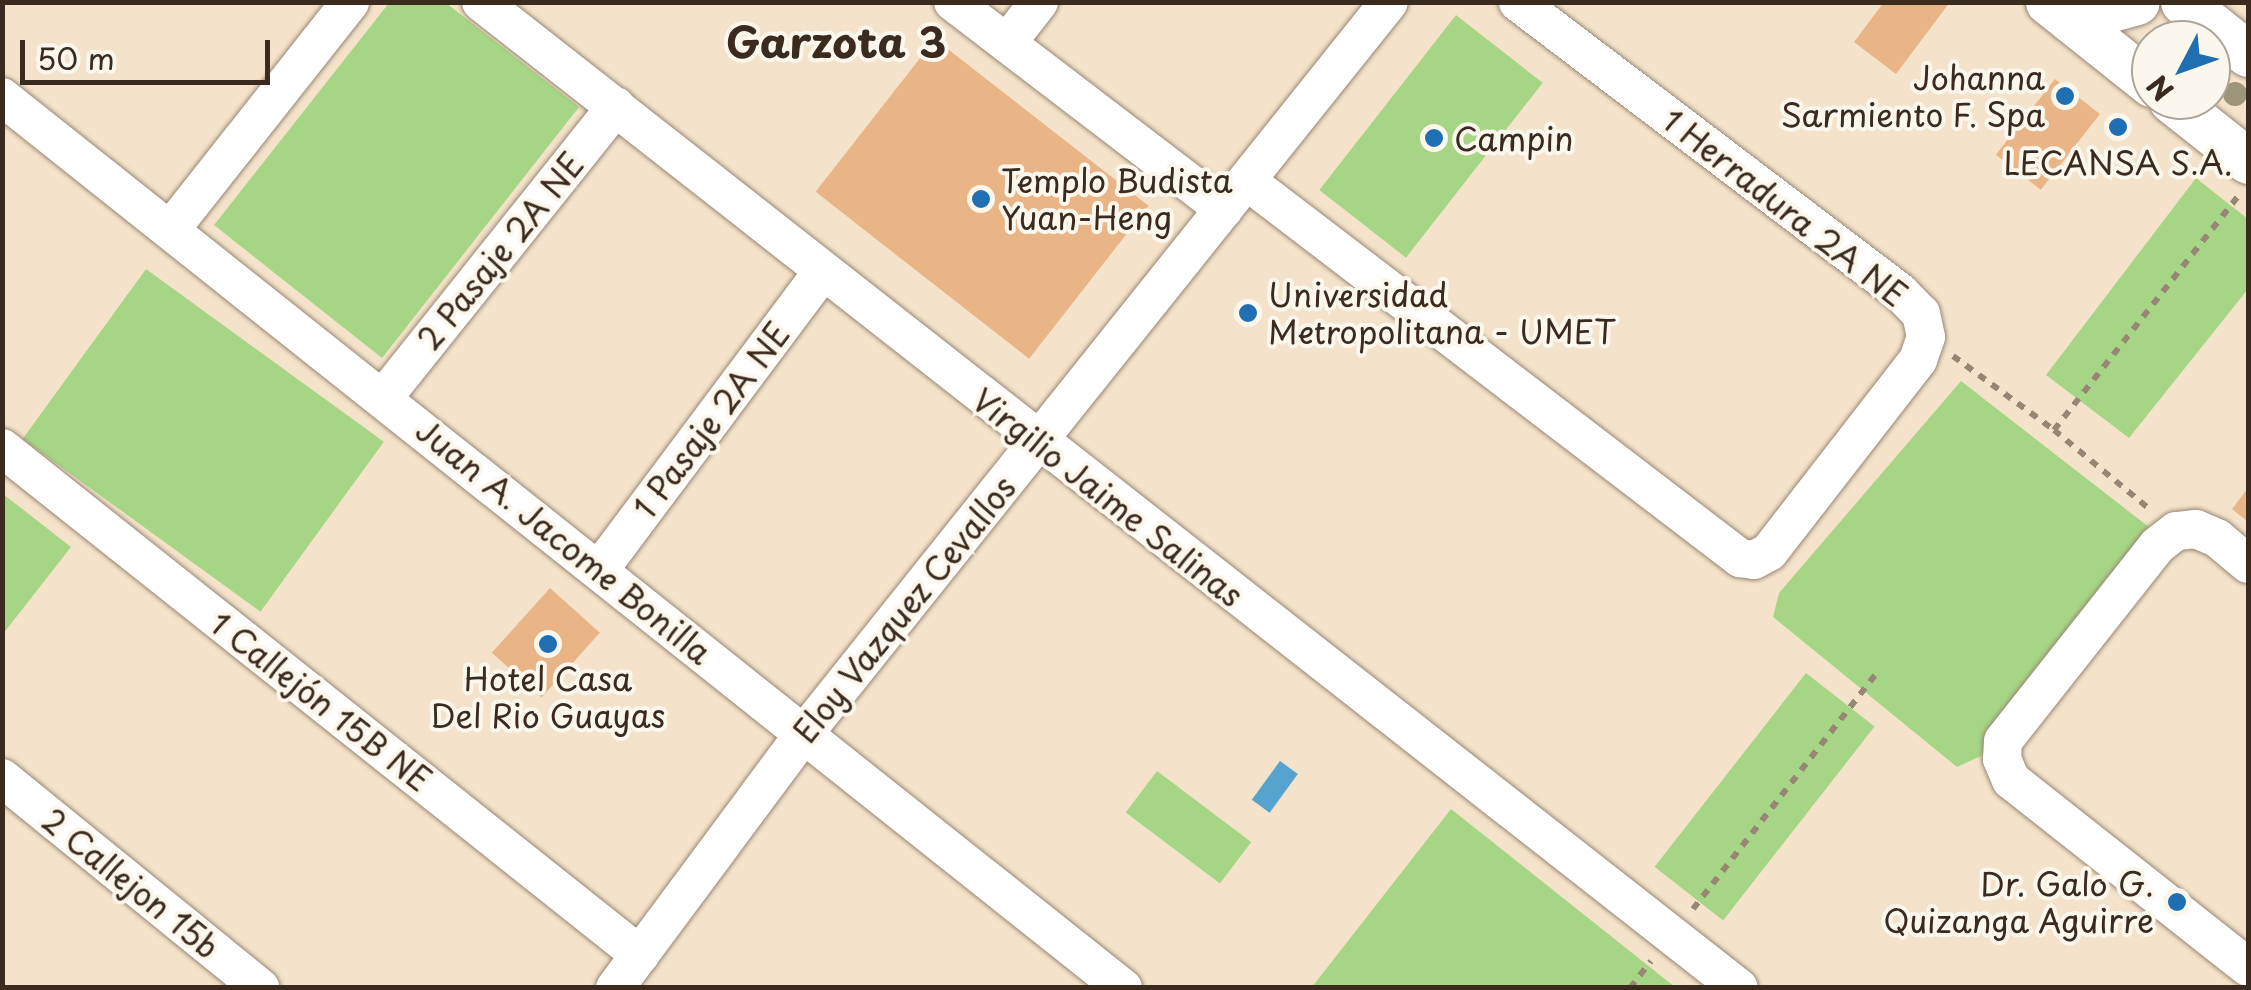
<!DOCTYPE html>
<html>
<head>
<meta charset="utf-8">
<style>
  body { margin:0 }
  #map { position:relative; width:2251px; height:990px; overflow:hidden; background:#f4e3ca; font-family:"Playpen Sans",sans-serif }
  div>[style] { position:absolute }
  .green>* { inset:0; background:#a6d685; transform-origin:0 0 }
  .water>* { inset:0; background:#55a3ce; transform-origin:0 0 }
  .building>* { inset:0; background:#e9b486; transform-origin:0 0 }
  .path>* { height:6px; margin-top:-3px; transform-origin:0; background:repeating-linear-gradient(90deg,#988674 0 8px,transparent 0 16px) }
  .roads { filter:drop-shadow(0 0 2px #988674) drop-shadow(0 0 2px #988674) }
  .minor>* { height:38px; margin:-19px; padding:0 19px; transform-origin:19px; border-radius:19px; background:#fff }
  .tertiary>* { height:45px; margin:-22.5px; padding:0 22.5px; transform-origin:22.5px; border-radius:22.5px; background:#fff }
  .trees>* { width:24px; height:24px; margin:-12px; border-radius:50%; background:#9d957a }
  .dots>* { width:28px; height:28px; translate:-50% -50%; box-sizing:border-box; border:5px solid #fbf7ec; border-radius:50% }
  span { translate:-50% -50%; white-space:nowrap; text-align:center; line-height:1.15; -webkit-text-stroke:8px #fbf7ec; paint-order:stroke }
  .poi-label { font-size:32px; color:#3b2a1e }
  .right { translate:-100% -50%; text-align:right }
  .left { translate:0 -50%; text-align:left }
  .street-label { font-size:32px; color:#3b2a1e }
  .district-label { font-size:42px; color:#3b2a1e; font-weight:700 }
  .frame { position:absolute; inset:0; border:5px solid #3b2a1e; pointer-events:none }
  .north { position:absolute; left:2131px; top:20px; width:100px; height:100px; box-sizing:border-box; background:#fbf7ec; border:2px solid #aea59a; border-radius:50%; rotate:229deg; font-size:28px; font-weight:700; line-height:40px; text-align:center; color:#3b2a1e }
  .north::after { content:''; display:block; margin:auto; width:35px; height:45px; background:#1f6fb2; clip-path:polygon(50% 0,100% 100%,50% 72%,0 100%) }
  .scale { position:absolute; left:20px; top:40px; width:250px; height:45px; box-sizing:border-box; border:5px solid #3b2a1e; border-top:0; padding-left:12px; font-size:30px; line-height:35px; white-space:nowrap; color:#3b2a1e; -webkit-text-stroke:8px #fbf7ec; paint-order:stroke }
</style>
</head>
<body>
<div id="map">
  <div class="green">
    <i style="clip-path:polygon(389px 3px,446px 3px,579px 107px,382px 358px,214px 225px)"></i>
    <i style="left:1456px;top:15px;width:110px;height:222px;rotate:38deg"></i>
    <i style="clip-path:polygon(2196px 178px,2248px 219px,2248px 289px,2129px 438px,2046px 375px)"></i>
    <i style="left:146px;top:269px;width:294px;height:210px;rotate:36deg"></i>
    <i style="clip-path:polygon(1961px 381px,2154px 531px,1981px 756px,1957px 767px,1773px 617px,1779px 593px)"></i>
    <i style="clip-path:polygon(3px 494px,71px 547px,3px 634px)"></i>
    <i style="left:1806px;top:673px;width:87px;height:246px;rotate:38deg"></i>
    <i style="left:1157px;top:771px;width:118px;height:52px;rotate:37deg"></i>
    <i style="clip-path:polygon(1451px 809px,1675px 987px,1312px 987px)"></i>
  </div>
  <div class="water">
    <i style="left:1280px;top:761px;width:22px;height:48px;rotate:36deg"></i>
  </div>
  <div class="building">
    <i style="clip-path:polygon(1884px 2px,1950px 2px,1896px 74px,1854px 42px)"></i>
    <i style="left:935px;top:39px;width:271px;height:194px;rotate:38deg"></i>
    <i style="left:2055px;top:79px;width:57px;height:96px;rotate:38deg"></i>
    <i style="clip-path:polygon(2248px 488px,2248px 522px,2232px 509px)"></i>
    <i style="left:550px;top:588px;width:67px;height:87px;rotate:42deg"></i>
  </div>
  <div class="path">
    <i style="left:1953px;top:356px;width:125px;rotate:36.2deg"></i>
    <i style="left:2054px;top:430px;width:127px;rotate:39.6deg"></i>
    <i style="left:2054px;top:430px;width:299px;rotate:-51.8deg"></i>
    <i style="left:1693px;top:909px;width:298px;rotate:-52.1deg"></i>
    <i style="left:1630px;top:988px;width:34px;rotate:-52deg"></i>
  </div>
  <div class="roads">
    <div class="minor">
      <i style="left:481px;top:2px;width:1598px;rotate:38.09deg"></i>
      <i style="left:953px;top:2px;width:341px;rotate:37.4deg"></i>
      <i style="left:1007px;top:43px;width:52px;rotate:-52deg"></i>
      <i style="left:2px;top:97px;width:1432px;rotate:38.48deg"></i>
      <i style="left:1247px;top:181px;width:621px;rotate:37.41deg"></i>
      <i style="left:1740px;top:558px;width:14px;rotate:8deg"></i>
      <i style="left:1754px;top:560px;width:17px;rotate:-28deg"></i>
      <i style="left:1769px;top:552px;width:243px;rotate:-52.2deg"></i>
      <i style="left:1918px;top:360px;width:24px;rotate:-71deg"></i>
      <i style="left:1926px;top:337px;width:24px;rotate:-102deg"></i>
      <i style="left:1921px;top:314px;width:29px;rotate:-134deg"></i>
      <i style="left:1901px;top:293px;width:481px;rotate:-142.8deg"></i>
      <i style="left:171px;top:229px;width:289px;rotate:-51.7deg"></i>
      <i style="left:384px;top:397px;width:372px;rotate:-51.4deg"></i>
      <i style="left:2px;top:448px;width:815px;rotate:38.47deg"></i>
      <i style="left:2248px;top:564px;width:40px;rotate:-140deg"></i>
      <i style="left:2217px;top:538px;width:23px;rotate:-157deg"></i>
      <i style="left:2196px;top:529px;width:20px;rotate:174deg"></i>
      <i style="left:2176px;top:531px;width:24px;rotate:142deg"></i>
      <i style="left:2157px;top:546px;width:248px;rotate:128.3deg"></i>
      <i style="left:2003px;top:741px;width:18px;rotate:93deg"></i>
      <i style="left:2002px;top:759px;width:23px;rotate:67deg"></i>
      <i style="left:2011px;top:780px;width:302px;rotate:38.3deg"></i>
      <i style="left:600px;top:569px;width:371px;rotate:-53.2deg"></i>
      <i style="left:2px;top:778px;width:333px;rotate:39.1deg"></i>
      <i style="left:615px;top:988px;width:315px;rotate:-53.4deg"></i>
      <i style="left:803px;top:735px;width:938px;rotate:-51.36deg"></i>
    </div>
    <div class="tertiary">
      <i style="left:2048px;top:2px;width:132px;rotate:38.5deg"></i>
      <i style="left:2071px;top:2px;width:18px;rotate:90deg"></i>
      <i style="left:2071px;top:20px;width:68px;rotate:-15.3deg"></i>
      <i style="left:2183px;top:2px;width:83px;rotate:38.7deg"></i>
      <i style="left:2171px;top:100px;width:98px;rotate:38.4deg"></i>
    </div>
  </div>
  <div class="trees">
    <i style="left:2235px;top:94px"></i>
  </div>
  <div class="dots">
    <i style="left:2065px;top:96px;background:#1f6fb2"></i>
    <i style="left:2118px;top:127px;background:#1f6fb2"></i>
    <i style="left:1434px;top:138px;background:#1f6fb2"></i>
    <i style="left:981px;top:199px;background:#1f6fb2"></i>
    <i style="left:1248px;top:313px;background:#1f6fb2"></i>
    <i style="left:548px;top:644px;background:#1f6fb2"></i>
    <i style="left:2177px;top:902px;background:#1f6fb2"></i>
  </div>
  <div class="poi-label">
    <span class="right" style="left:2045px;top:96px">Johanna<br>Sarmiento F. Spa</span>
    <span class="left" style="left:1454px;top:138px">Campin</span>
    <span style="left:2118px;top:162px">LECANSA S.A.</span>
    <span class="left" style="left:1001px;top:199px">Templo Budista<br>Yuan-Heng</span>
    <span class="left" style="left:1268px;top:313px">Universidad<br>Metropolitana - UMET</span>
    <span style="left:548px;top:697px">Hotel Casa<br>Del Rio Guayas</span>
    <span class="right" style="left:2154px;top:902px">Dr. Galo G.<br>Quizanga Aguirre</span>
  </div>
  <div class="street-label">
    <span style="left:1785px;top:207px;rotate:38deg">1 Herradura 2A NE</span>
    <span style="left:500px;top:251px;rotate:-51deg">2 Pasaje 2A NE</span>
    <span style="left:711px;top:420px;rotate:-53deg">1 Pasaje 2A NE</span>
    <span style="left:1108px;top:497px;rotate:38deg">Virgilio Jaime Salinas</span>
    <span style="left:564px;top:541px;rotate:39deg">Juan A. Jacome Bonilla</span>
    <span style="left:904px;top:609px;rotate:-51deg">Eloy Vazquez Cevallos</span>
    <span style="left:321px;top:701px;rotate:38deg">1 Callejón 15B NE</span>
    <span style="left:131px;top:883px;rotate:39deg">2 Callejon 15b</span>
  </div>
  <div class="district-label">
    <span style="left:836px;top:41px">Garzota 3</span>
  </div>
  <div class="frame"></div>
  <div class="north">N</div>
  <div class="scale">50 m</div>
</div>
</body>
</html>
